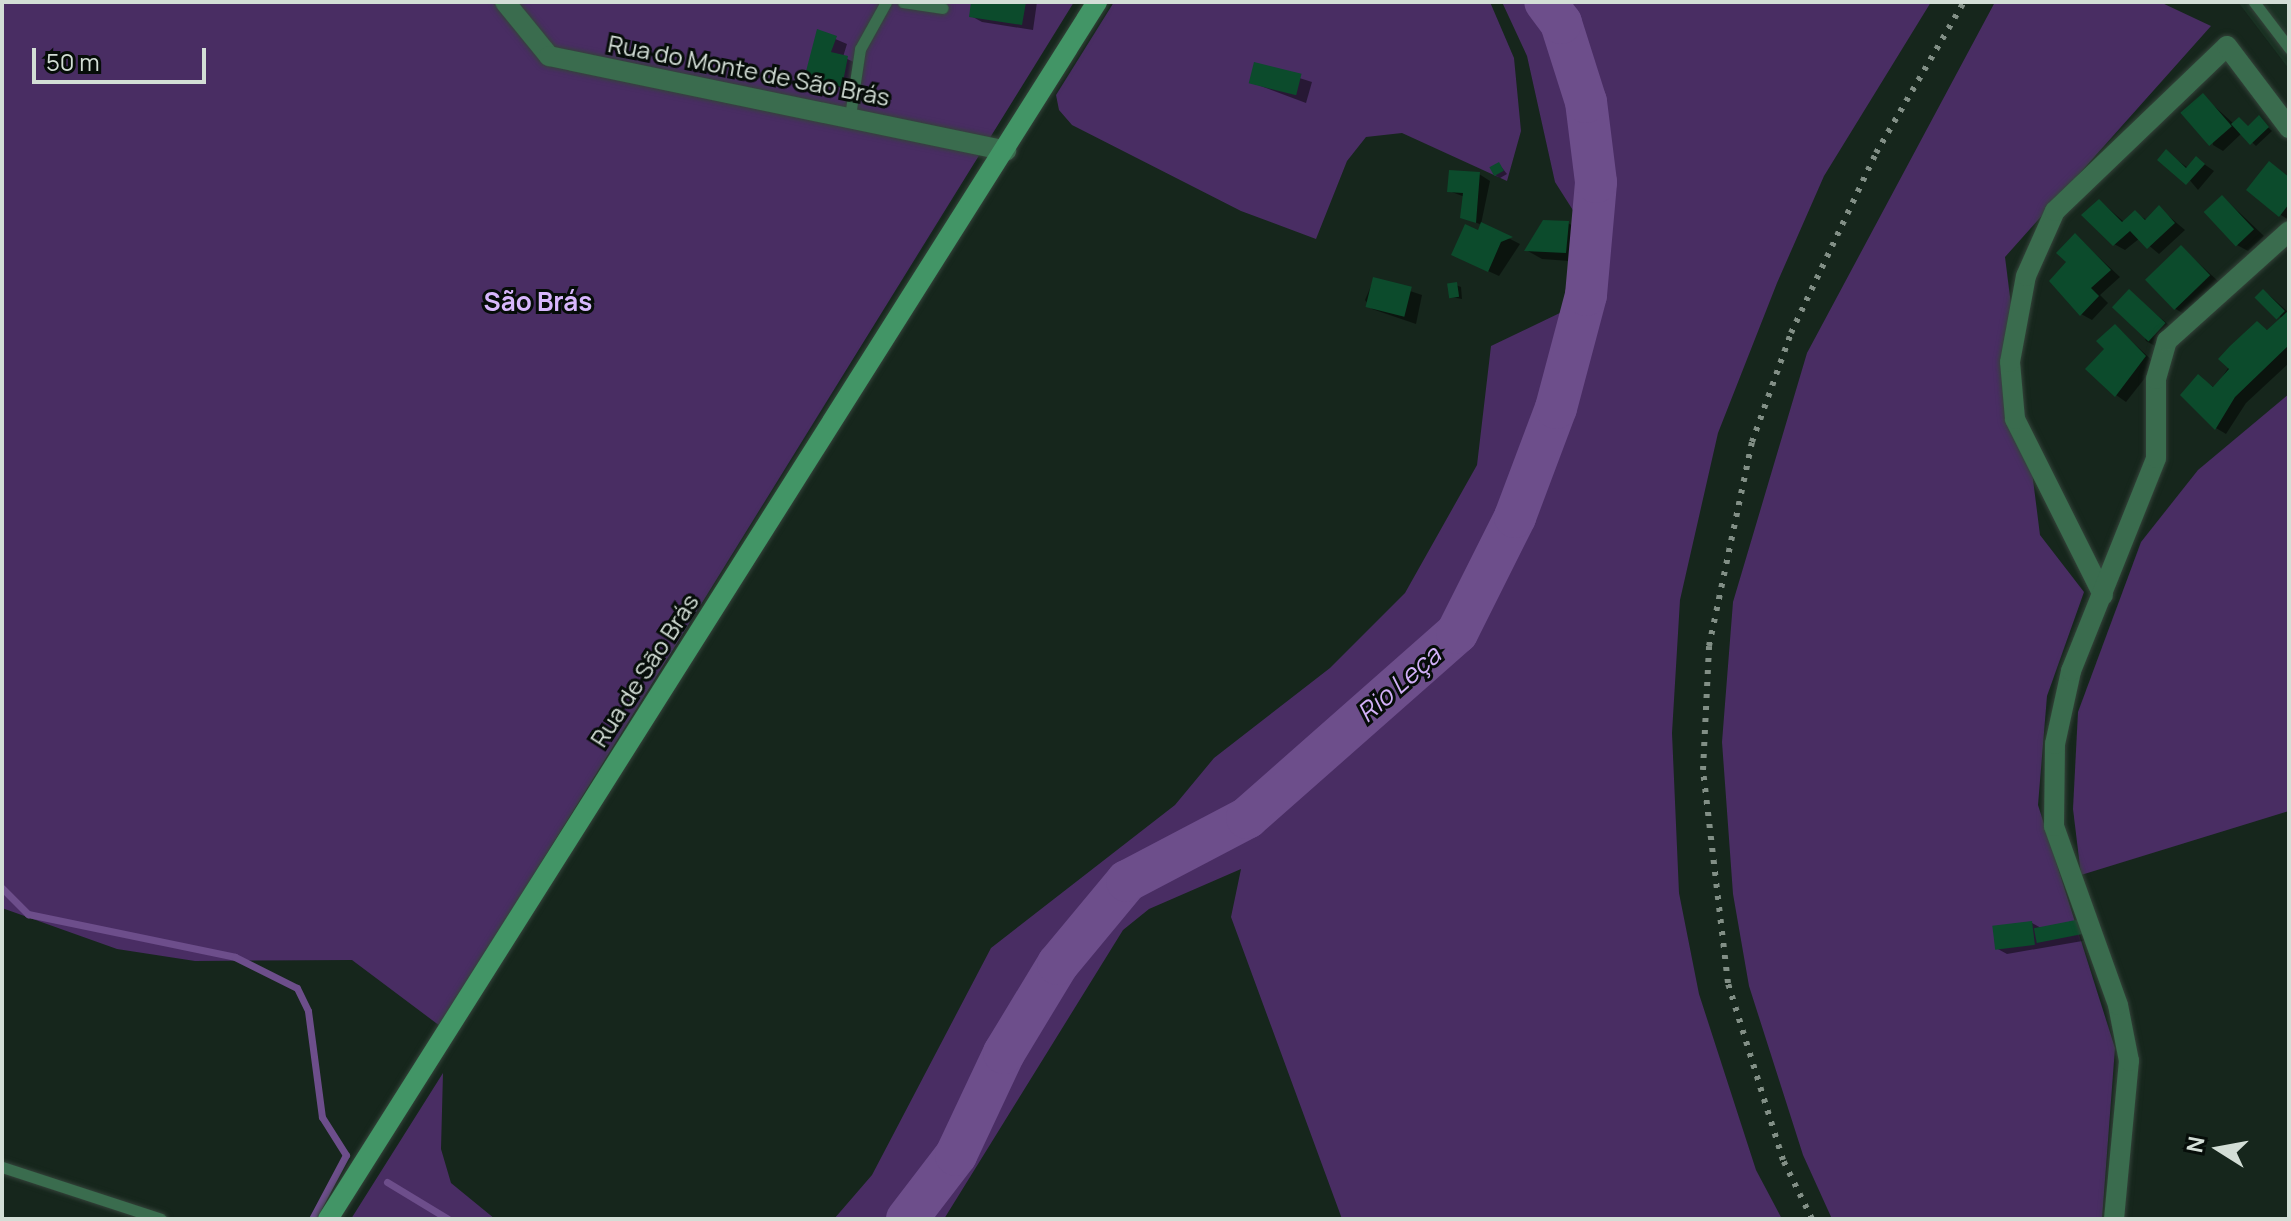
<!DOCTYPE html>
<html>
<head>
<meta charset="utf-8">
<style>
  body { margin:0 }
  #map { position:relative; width:2291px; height:1221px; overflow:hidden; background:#16261c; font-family:Manrope,sans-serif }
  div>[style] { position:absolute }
  .built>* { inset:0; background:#1a3123 }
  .green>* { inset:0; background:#492d63 }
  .shadow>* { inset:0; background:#0007 }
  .stream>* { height:7px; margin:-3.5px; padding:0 3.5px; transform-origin:3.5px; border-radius:3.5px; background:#6d4e8b }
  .river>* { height:42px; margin:-21px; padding:0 21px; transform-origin:21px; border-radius:21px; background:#6d4e8b }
  .building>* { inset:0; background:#0c4b2c; transform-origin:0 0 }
  .roads { filter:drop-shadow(0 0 2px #34433a) drop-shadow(0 0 2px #34433a) }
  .service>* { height:11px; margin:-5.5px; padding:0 5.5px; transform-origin:5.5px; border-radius:5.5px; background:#3a6c4e }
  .minor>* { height:20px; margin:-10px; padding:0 10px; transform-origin:10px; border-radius:10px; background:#3a6c4e }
  .secondary>* { height:20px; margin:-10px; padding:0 10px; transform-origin:10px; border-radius:10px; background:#429566 }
  .rail>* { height:6px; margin-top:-3px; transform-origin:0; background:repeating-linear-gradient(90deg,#828f86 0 4px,transparent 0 12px) }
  span { translate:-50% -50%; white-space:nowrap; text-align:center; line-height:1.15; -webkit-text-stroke:6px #060d09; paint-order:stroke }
  .street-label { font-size:24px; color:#d3ded6 }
  .neighbourhood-label { font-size:26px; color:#d8b7fc; font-weight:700 }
  .water-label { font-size:26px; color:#d2b0f8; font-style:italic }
  .frame { position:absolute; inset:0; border:4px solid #d3ded6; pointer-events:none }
  .north { position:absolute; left:2179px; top:1109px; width:80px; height:80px; -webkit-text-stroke:6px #060d09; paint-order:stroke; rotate:281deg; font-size:22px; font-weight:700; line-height:32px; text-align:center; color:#d3ded6 }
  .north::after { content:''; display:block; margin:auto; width:28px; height:36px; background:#d3ded6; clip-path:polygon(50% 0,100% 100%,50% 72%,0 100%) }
  .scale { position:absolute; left:32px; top:48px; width:174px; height:36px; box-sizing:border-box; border:4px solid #d3ded6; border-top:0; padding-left:10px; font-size:24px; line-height:28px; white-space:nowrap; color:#d3ded6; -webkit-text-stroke:6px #060d09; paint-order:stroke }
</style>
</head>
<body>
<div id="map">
  <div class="built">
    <i style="clip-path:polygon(2238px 2px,2289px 2px,2289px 69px)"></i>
  </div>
  <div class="green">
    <i style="clip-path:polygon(2px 2px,1074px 2px,440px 1026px,352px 960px,195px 961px,117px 949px,2px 908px)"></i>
    <i style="clip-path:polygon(1114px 2px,1490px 2px,1514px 58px,1521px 131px,1507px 181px,1402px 133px,1366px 137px,1347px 161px,1316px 239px,1241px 211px,1072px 125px,1059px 110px,1056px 95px)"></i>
    <i style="clip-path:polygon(1502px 2px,1931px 2px,1824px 176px,1777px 283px,1718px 433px,1680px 600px,1672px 733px,1679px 893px,1699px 994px,1756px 1170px,1782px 1219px,1342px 1219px,1231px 917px,1241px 869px,1149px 909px,1123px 930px,944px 1219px,834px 1219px,872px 1175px,991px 948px,1175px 805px,1214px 758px,1330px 668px,1405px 593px,1477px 465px,1491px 346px,1564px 311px,1576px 215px,1555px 182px,1527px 56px)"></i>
    <i style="clip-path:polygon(1995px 2px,2160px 2px,2211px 26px,2005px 257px,2040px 535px,2084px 592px,2047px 696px,2038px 805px,2115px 1048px,2102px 1219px,1832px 1219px,1803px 1155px,1749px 986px,1733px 894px,1722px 742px,1733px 602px,1807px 353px)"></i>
    <i style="clip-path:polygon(2289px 394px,2289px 811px,2081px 875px,2073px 809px,2078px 712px,2141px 542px,2198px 470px)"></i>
    <i style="clip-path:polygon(443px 1073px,441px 1149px,451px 1183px,495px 1219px,351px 1219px)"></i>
  </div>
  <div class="shadow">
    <i style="clip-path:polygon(973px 2px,1037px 2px,1033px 30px,982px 22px,971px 16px)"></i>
    <i style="clip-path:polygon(819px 32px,847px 44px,843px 57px,858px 64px,852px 91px,807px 78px)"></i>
    <i style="clip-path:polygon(1255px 64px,1312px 82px,1306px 103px,1250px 82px)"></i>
    <i style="clip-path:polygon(2203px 96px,2234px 124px,2249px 127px,2259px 118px,2272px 131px,2256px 146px,2242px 133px,2223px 151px,2213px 145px)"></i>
    <i style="clip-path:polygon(2166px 152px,2188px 168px,2197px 159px,2214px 171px,2198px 190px)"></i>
    <i style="clip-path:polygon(1499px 164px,1507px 174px,1500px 178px,1495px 175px)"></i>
    <i style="clip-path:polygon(2270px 164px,2289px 177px,2289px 220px,2281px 215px)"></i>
    <i style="clip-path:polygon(1479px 174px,1490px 181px,1481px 224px,1520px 244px,1499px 276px,1464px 260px,1482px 225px,1467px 219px,1465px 197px,1449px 191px)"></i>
    <i style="clip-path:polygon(2223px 197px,2264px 236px,2248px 251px,2237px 245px)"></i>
    <i style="clip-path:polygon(2100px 201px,2124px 222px,2135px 213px,2147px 220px,2159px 208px,2185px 230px,2159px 254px,2140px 238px,2125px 250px,2114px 244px)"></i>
    <i style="clip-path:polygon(1568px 223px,1585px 233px,1583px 262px,1542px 259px,1526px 250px)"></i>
    <i style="clip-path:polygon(2076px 236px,2120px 277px,2100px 295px,2108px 303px,2092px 320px,2081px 314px,2069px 262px)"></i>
    <i style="clip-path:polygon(2181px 247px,2219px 282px,2184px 314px,2174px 308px)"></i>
    <i style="clip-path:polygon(1374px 279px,1422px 295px,1416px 324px,1372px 309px,1365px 300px)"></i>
    <i style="clip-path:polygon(1456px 285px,1461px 287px,1462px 299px,1451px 297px)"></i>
    <i style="clip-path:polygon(2129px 292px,2175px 330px,2157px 347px,2146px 341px)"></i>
    <i style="clip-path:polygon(2268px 294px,2289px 313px,2289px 363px,2246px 403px,2226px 434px,2216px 428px,2199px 377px,2215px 388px,2257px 324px,2269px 331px,2282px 320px)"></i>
    <i style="clip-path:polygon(2115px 326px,2156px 364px,2126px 402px,2116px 395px,2107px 349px)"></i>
    <i style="clip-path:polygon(2080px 922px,2094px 939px,2007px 954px,1996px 948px,2032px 923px,2043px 929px)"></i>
  </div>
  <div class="stream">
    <i style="left:2px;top:888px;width:37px;rotate:45deg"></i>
    <i style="left:28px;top:914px;width:211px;rotate:11.7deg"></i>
    <i style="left:235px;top:957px;width:69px;rotate:26.6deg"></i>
    <i style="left:297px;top:988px;width:25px;rotate:64deg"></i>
    <i style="left:308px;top:1011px;width:107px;rotate:82.5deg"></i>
    <i style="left:322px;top:1117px;width:45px;rotate:57.7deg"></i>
    <i style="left:346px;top:1155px;width:72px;rotate:118deg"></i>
    <i style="left:387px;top:1182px;width:71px;rotate:31.2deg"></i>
  </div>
  <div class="river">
    <i style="left:907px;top:1219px;width:81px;rotate:-52.6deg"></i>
    <i style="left:956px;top:1155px;width:113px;rotate:-64.8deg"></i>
    <i style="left:1004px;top:1053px;width:104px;rotate:-58.8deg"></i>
    <i style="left:1058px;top:964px;width:108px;rotate:-50.3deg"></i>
    <i style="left:1127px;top:881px;width:136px;rotate:-27.7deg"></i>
    <i style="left:1247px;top:818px;width:280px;rotate:-41.4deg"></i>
    <i style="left:1457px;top:633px;width:130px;rotate:-63.4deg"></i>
    <i style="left:1515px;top:517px;width:116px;rotate:-69.4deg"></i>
    <i style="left:1556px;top:408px;width:117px;rotate:-75.1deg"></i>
    <i style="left:1586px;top:295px;width:113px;rotate:-84.9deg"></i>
    <i style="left:1596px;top:182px;width:81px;rotate:-97.1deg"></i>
    <i style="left:1586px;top:102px;width:83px;rotate:-107.6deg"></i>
    <i style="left:1561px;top:23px;width:26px;rotate:-127deg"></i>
  </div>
  <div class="building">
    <i style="clip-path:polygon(971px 2px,1026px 2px,1022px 25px,969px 17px)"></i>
    <i style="clip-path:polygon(817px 29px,837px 36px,831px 52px,848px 56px,842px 87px,804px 79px)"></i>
    <i style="left:1254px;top:62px;width:49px;height:22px;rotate:14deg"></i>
    <i style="left:2203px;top:93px;width:44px;height:30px;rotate:49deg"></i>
    <i style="clip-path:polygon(2259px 115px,2269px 127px,2250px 145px,2231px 124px,2239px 117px,2248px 126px)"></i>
    <i style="clip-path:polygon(2166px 149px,2186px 168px,2196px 156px,2205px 164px,2186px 185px,2157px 160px)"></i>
    <i style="clip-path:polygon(2269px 161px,2289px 177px,2289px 204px,2279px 217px,2246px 190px)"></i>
    <i style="left:1499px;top:162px;width:10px;height:11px;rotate:61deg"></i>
    <i style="clip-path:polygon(1449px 170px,1480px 172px,1476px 223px,1460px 218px,1463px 193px,1447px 192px)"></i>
    <i style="left:2222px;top:195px;width:47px;height:25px;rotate:47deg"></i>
    <i style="clip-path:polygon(2099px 199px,2122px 222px,2135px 210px,2145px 220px,2159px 205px,2175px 223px,2147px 249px,2130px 231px,2113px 246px,2081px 215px)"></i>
    <i style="clip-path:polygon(1543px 220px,1569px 221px,1566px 253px,1524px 251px)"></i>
    <i style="clip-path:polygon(1481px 222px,1513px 237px,1501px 242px,1488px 272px,1451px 255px,1465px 224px,1478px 230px)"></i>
    <i style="clip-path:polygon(2075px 233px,2111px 270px,2091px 288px,2099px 296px,2080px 316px,2049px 281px,2066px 262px,2056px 253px)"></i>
    <i style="left:2181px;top:245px;width:42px;height:50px;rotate:46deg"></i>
    <i style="left:1373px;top:277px;width:40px;height:31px;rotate:14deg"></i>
    <i style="left:1457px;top:282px;width:15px;height:10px;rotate:82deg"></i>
    <i style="left:2129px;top:289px;width:50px;height:25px;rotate:43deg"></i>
    <i style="left:2263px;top:289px;width:31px;height:12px;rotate:45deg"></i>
    <i style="clip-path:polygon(2289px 310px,2289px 345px,2235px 397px,2215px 430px,2180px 395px,2198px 374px,2213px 387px,2229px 369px,2218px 359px,2230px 346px,2257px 321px,2267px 330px)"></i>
    <i style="clip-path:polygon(2115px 324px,2146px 356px,2115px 397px,2085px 369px,2104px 349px,2096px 341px)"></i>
    <i style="left:2081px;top:919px;width:15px;height:48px;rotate:79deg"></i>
    <i style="left:2032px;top:921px;width:24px;height:40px;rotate:83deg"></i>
  </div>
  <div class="roads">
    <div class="service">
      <i style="left:903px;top:2px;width:40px;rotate:8.5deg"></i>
      <i style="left:2254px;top:2px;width:58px;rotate:52.7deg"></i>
      <i style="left:850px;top:116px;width:68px;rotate:-81.5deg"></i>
      <i style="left:860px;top:49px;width:54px;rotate:-61deg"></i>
      <i style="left:2px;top:1167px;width:167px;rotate:18.1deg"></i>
    </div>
    <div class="minor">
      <i style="left:505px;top:2px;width:70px;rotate:50.8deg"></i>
      <i style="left:549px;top:56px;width:467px;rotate:11.7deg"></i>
      <i style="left:2103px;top:595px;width:197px;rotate:-116.6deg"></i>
      <i style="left:2015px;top:419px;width:57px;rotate:-95deg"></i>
      <i style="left:2010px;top:362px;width:87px;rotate:-79.5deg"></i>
      <i style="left:2026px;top:276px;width:71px;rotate:-66deg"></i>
      <i style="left:2055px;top:211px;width:238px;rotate:-43.8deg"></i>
      <i style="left:2227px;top:46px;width:103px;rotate:52.9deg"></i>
      <i style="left:2114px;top:1219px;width:159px;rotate:-84.6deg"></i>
      <i style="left:2129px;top:1061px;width:57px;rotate:-101.1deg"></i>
      <i style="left:2118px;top:1005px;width:190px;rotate:-109.7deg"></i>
      <i style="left:2054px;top:826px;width:82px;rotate:-89.3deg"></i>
      <i style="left:2055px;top:744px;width:75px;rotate:-77.6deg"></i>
      <i style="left:2071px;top:671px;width:229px;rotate:-68.2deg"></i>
      <i style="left:2156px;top:458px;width:79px;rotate:-90deg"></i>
      <i style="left:2156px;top:379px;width:40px;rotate:-74deg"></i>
      <i style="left:2167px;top:341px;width:164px;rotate:-42deg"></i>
    </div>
    <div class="secondary">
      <i style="left:328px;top:1219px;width:1440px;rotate:-57.71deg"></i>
    </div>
  </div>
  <div class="rail">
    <i style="left:1812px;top:1219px;width:66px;rotate:-116.2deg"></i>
    <i style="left:1783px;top:1160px;width:185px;rotate:-107.3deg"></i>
    <i style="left:1728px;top:983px;width:214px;rotate:-96.7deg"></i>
    <i style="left:1703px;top:770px;width:124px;rotate:-87.2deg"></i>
    <i style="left:1709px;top:646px;width:208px;rotate:-78.1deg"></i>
    <i style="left:1752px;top:442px;width:116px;rotate:-70.3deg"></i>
    <i style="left:1791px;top:333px;width:199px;rotate:-64.7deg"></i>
    <i style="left:1876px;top:153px;width:175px;rotate:-59.8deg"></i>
  </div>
  <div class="street-label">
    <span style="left:749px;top:70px;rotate:11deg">Rua do Monte de São Brás</span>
    <span style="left:644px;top:670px;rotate:-57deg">Rua de São Brás</span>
  </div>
  <div class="neighbourhood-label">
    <span style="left:538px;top:302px">São Brás</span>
  </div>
  <div class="water-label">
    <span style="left:1399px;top:684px;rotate:-41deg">Rio Leça</span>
  </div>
  <div class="frame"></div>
  <div class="north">N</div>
  <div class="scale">50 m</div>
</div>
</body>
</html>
